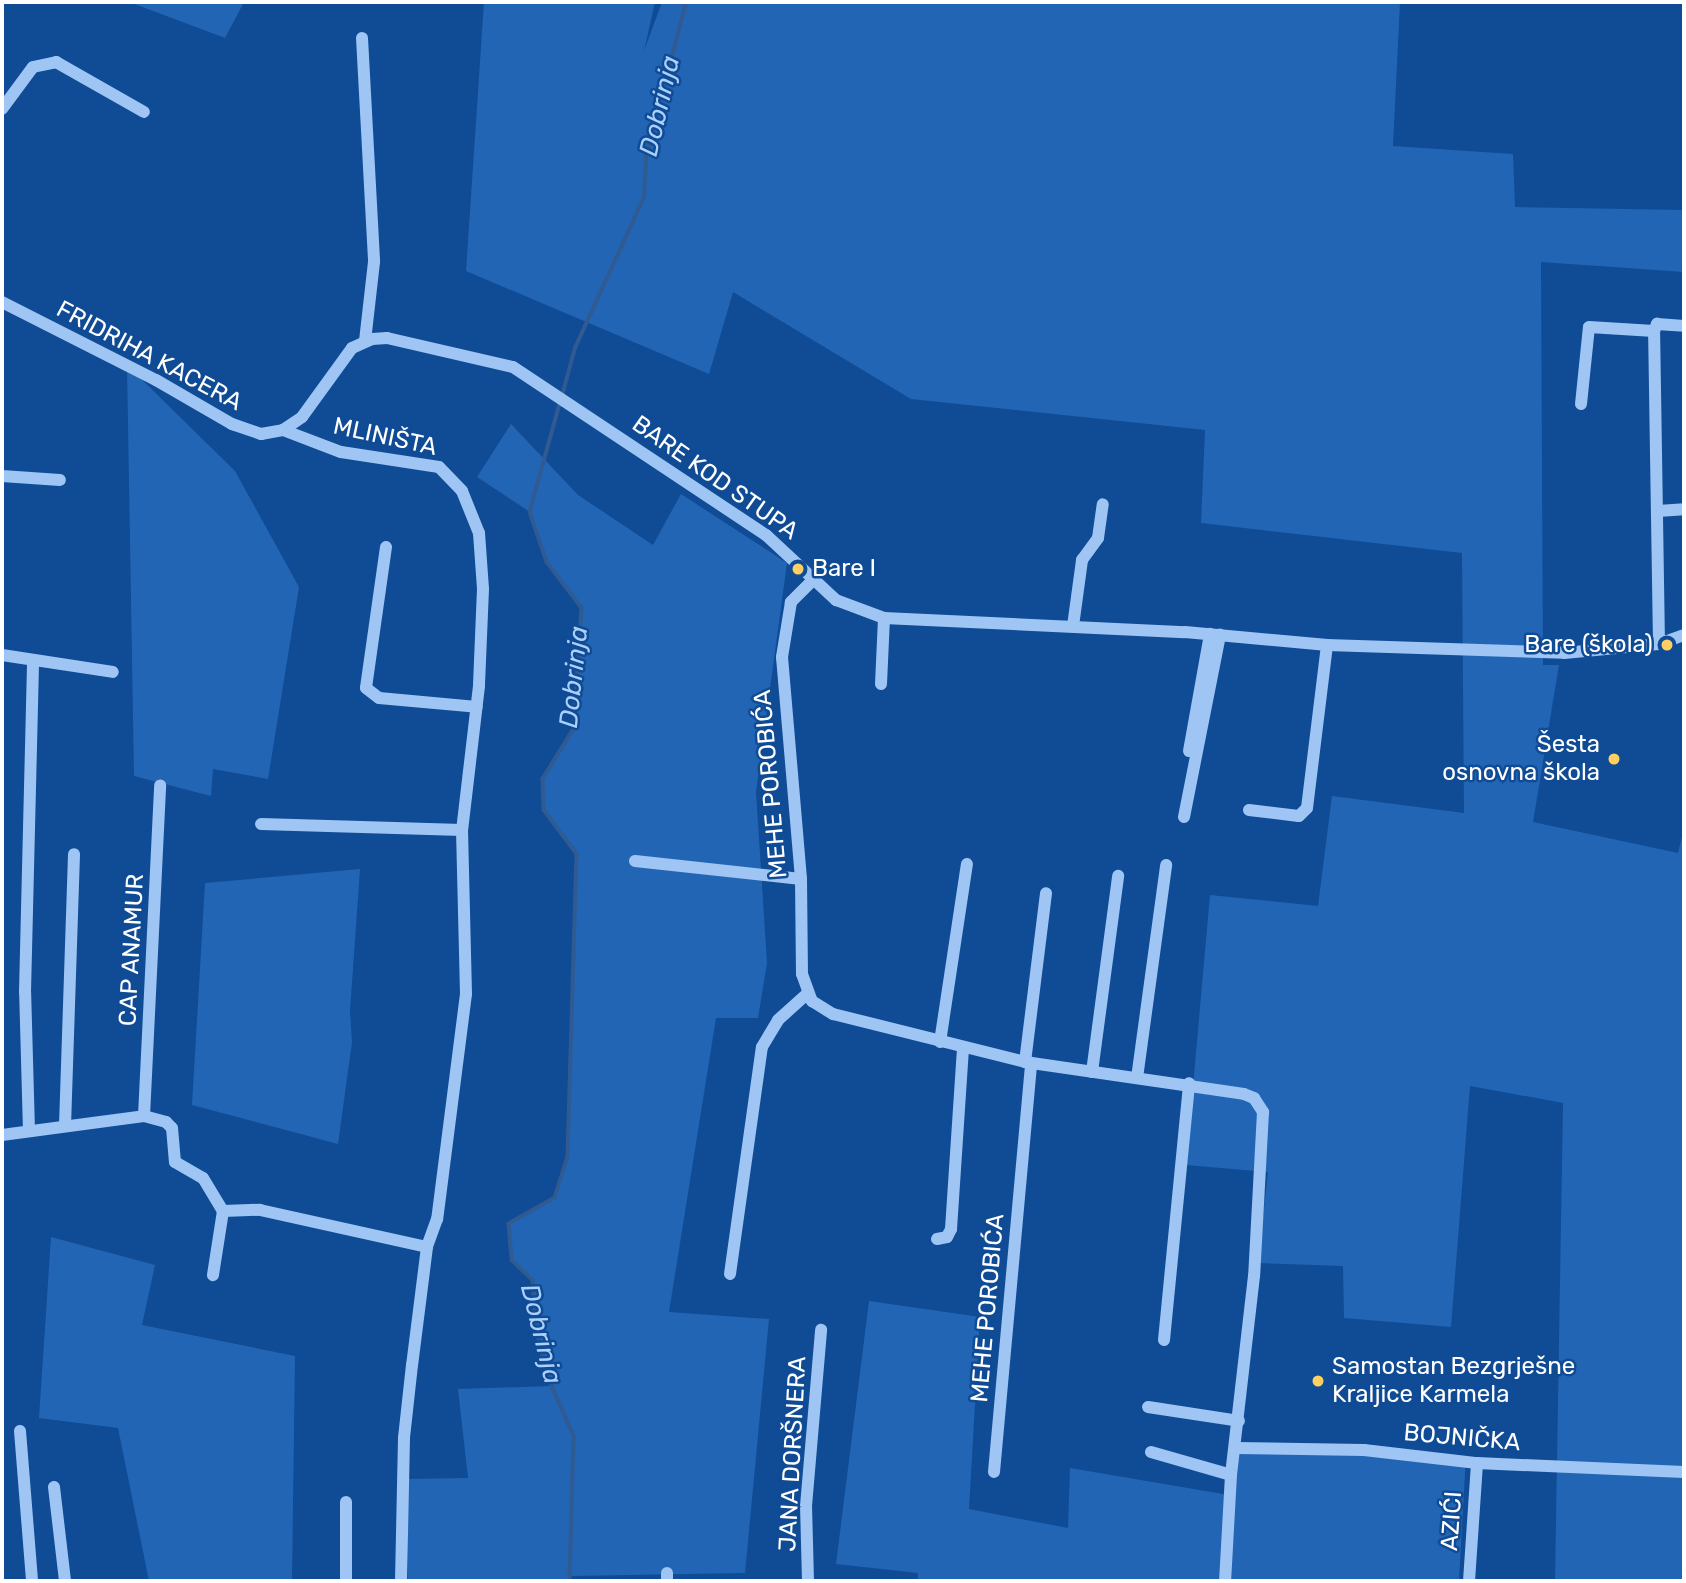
<!DOCTYPE html>
<html>
<head>
<meta charset="utf-8">
<style>
  body { margin:0 }
  #map { position:relative; width:1686px; height:1583px; overflow:hidden; background:#104b95; font-family:Rubik,sans-serif }
  div>[style] { position:absolute }
  .green>* { inset:0; background:#2265b5 }
  .stream>* { height:3.5px; margin:-1.75px; padding:0 1.75px; transform-origin:1.75px; border-radius:1.75px; background:#305b92 }
  .minor>* { height:12px; margin:-6px; padding:0 6px; transform-origin:6px; border-radius:6px; background:#9ec5f4 }
  .dots>* { width:19px; height:19px; translate:-50% -50%; box-sizing:border-box; border:4px solid #104b95; border-radius:50% }
  span { translate:-50% -50%; white-space:nowrap; text-align:center; line-height:1.15; -webkit-text-stroke:5px #104b95; paint-order:stroke }
  .street-label { font-size:24px; color:#fff }
  .poi-label { font-size:24px; color:#fff }
  .left { translate:0 -50%; text-align:left }
  .right { translate:-100% -50%; text-align:right }
  .water-label { font-size:26px; color:#aad0fb; font-style:italic }
  .frame { position:absolute; inset:0; border:4px solid #fff; pointer-events:none }
</style>
</head>
<body>
<div id="map">
  <div class="green">
    <i style="clip-path:polygon(129px 2px,244px 2px,225px 38px)"></i>
    <i style="clip-path:polygon(484px 2px,655px 2px,644px 51px,662px 2px,1400px 2px,1393px 146px,1513px 154px,1515px 207px,1684px 210px,1684px 272px,1541px 262px,1543px 665px,1559px 665px,1533px 822px,1678px 853px,1684px 828px,1684px 1581px,1555px 1581px,1563px 1103px,1470px 1086px,1451px 1327px,1344px 1318px,1343px 1266px,1258px 1263px,1268px 1172px,1186px 1165px,1210px 895px,1318px 906px,1332px 796px,1464px 813px,1462px 553px,1201px 523px,1205px 430px,911px 399px,733px 292px,709px 374px,466px 271px)"></i>
    <i style="clip-path:polygon(127px 365px,235px 471px,299px 587px,268px 779px,213px 769px,211px 796px,134px 776px)"></i>
    <i style="clip-path:polygon(511px 424px,578px 495px,653px 545px,681px 494px,787px 563px,756px 792px,767px 963px,758px 1018px,716px 1018px,669px 1312px,769px 1319px,745px 1573px,571px 1576px,570px 1581px,408px 1581px,407px 1479px,468px 1478px,458px 1389px,552px 1386px,536px 1326px,533px 1280px,512px 1260px,509px 1224px,555px 1198px,568px 1157px,577px 854px,544px 810px,543px 779px,574px 729px,582px 608px,547px 562px,530px 512px,477px 477px)"></i>
    <i style="clip-path:polygon(360px 869px,350px 1011px,352px 1042px,338px 1144px,192px 1105px,205px 883px)"></i>
    <i style="clip-path:polygon(51px 1237px,155px 1265px,142px 1325px,295px 1356px,292px 1581px,149px 1581px,118px 1428px,39px 1418px)"></i>
    <i style="clip-path:polygon(869px 1301px,980px 1317px,969px 1509px,1068px 1528px,1070px 1468px,1229px 1495px,1236px 1445px,1466px 1456px,1459px 1581px,918px 1581px,918px 1573px,836px 1564px)"></i>
  </div>
  <div class="stream">
    <i style="left:562px;top:396px;width:50px;rotate:-74.8deg"></i>
    <i style="left:575px;top:348px;width:166px;rotate:-65.4deg"></i>
    <i style="left:644px;top:197px;width:41px;rotate:-87.2deg"></i>
    <i style="left:646px;top:156px;width:159px;rotate:-75.4deg"></i>
    <i style="left:560px;top:404px;width:112px;rotate:105.5deg"></i>
    <i style="left:530px;top:512px;width:53px;rotate:71.2deg"></i>
    <i style="left:547px;top:562px;width:58px;rotate:52.7deg"></i>
    <i style="left:582px;top:608px;width:121px;rotate:93.8deg"></i>
    <i style="left:574px;top:729px;width:59px;rotate:121.8deg"></i>
    <i style="left:543px;top:779px;width:31px;rotate:88deg"></i>
    <i style="left:544px;top:810px;width:55px;rotate:53.1deg"></i>
    <i style="left:577px;top:854px;width:303px;rotate:91.7deg"></i>
    <i style="left:568px;top:1157px;width:43px;rotate:107.6deg"></i>
    <i style="left:555px;top:1198px;width:53px;rotate:150.5deg"></i>
    <i style="left:509px;top:1224px;width:36px;rotate:85deg"></i>
    <i style="left:512px;top:1260px;width:29px;rotate:44deg"></i>
    <i style="left:533px;top:1280px;width:46px;rotate:86.3deg"></i>
    <i style="left:536px;top:1326px;width:52px;rotate:76.8deg"></i>
    <i style="left:548px;top:1377px;width:64px;rotate:66.2deg"></i>
    <i style="left:574px;top:1436px;width:145px;rotate:91.6deg"></i>
  </div>
  <div class="minor">
    <i style="left:362px;top:38px;width:224px;rotate:86.9deg"></i>
    <i style="left:374px;top:262px;width:80px;rotate:96.5deg"></i>
    <i style="left:2px;top:109px;width:52px;rotate:-53.6deg"></i>
    <i style="left:33px;top:67px;width:24px;rotate:-12deg"></i>
    <i style="left:56px;top:62px;width:101px;rotate:29.6deg"></i>
    <i style="left:2px;top:302px;width:173px;rotate:26.9deg"></i>
    <i style="left:156px;top:380px;width:88px;rotate:30.1deg"></i>
    <i style="left:232px;top:424px;width:31px;rotate:19deg"></i>
    <i style="left:261px;top:434px;width:22px;rotate:-10deg"></i>
    <i style="left:283px;top:430px;width:23px;rotate:-34deg"></i>
    <i style="left:302px;top:417px;width:85px;rotate:-54.1deg"></i>
    <i style="left:352px;top:348px;width:22px;rotate:-24deg"></i>
    <i style="left:372px;top:339px;width:15px;rotate:-4deg"></i>
    <i style="left:387px;top:338px;width:129px;rotate:13deg"></i>
    <i style="left:513px;top:367px;width:304px;rotate:33.6deg"></i>
    <i style="left:766px;top:535px;width:96px;rotate:42.9deg"></i>
    <i style="left:836px;top:600px;width:51px;rotate:20.6deg"></i>
    <i style="left:884px;top:618px;width:301px;rotate:2.7deg"></i>
    <i style="left:1185px;top:632px;width:143px;rotate:5.2deg"></i>
    <i style="left:1327px;top:645px;width:237px;rotate:1.9deg"></i>
    <i style="left:1564px;top:653px;width:95px;rotate:-5.4deg"></i>
    <i style="left:1659px;top:644px;width:27px;rotate:-20deg"></i>
    <i style="left:1581px;top:404px;width:77px;rotate:-84.1deg"></i>
    <i style="left:1589px;top:327px;width:65px;rotate:3.5deg"></i>
    <i style="left:283px;top:430px;width:62px;rotate:20.8deg"></i>
    <i style="left:341px;top:452px;width:99px;rotate:8.7deg"></i>
    <i style="left:439px;top:467px;width:33px;rotate:46deg"></i>
    <i style="left:462px;top:491px;width:45px;rotate:68deg"></i>
    <i style="left:479px;top:533px;width:56px;rotate:85.9deg"></i>
    <i style="left:483px;top:589px;width:97px;rotate:92.4deg"></i>
    <i style="left:479px;top:686px;width:145px;rotate:96.7deg"></i>
    <i style="left:462px;top:830px;width:164px;rotate:88.6deg"></i>
    <i style="left:466px;top:994px;width:227px;rotate:97.3deg"></i>
    <i style="left:437px;top:1219px;width:30px;rotate:110deg"></i>
    <i style="left:427px;top:1247px;width:119px;rotate:97.2deg"></i>
    <i style="left:412px;top:1365px;width:73px;rotate:96.3deg"></i>
    <i style="left:404px;top:1438px;width:143px;rotate:91.2deg"></i>
    <i style="left:2px;top:476px;width:58px;rotate:3.9deg"></i>
    <i style="left:1658px;top:511px;width:26px;rotate:-4deg"></i>
    <i style="left:386px;top:547px;width:142px;rotate:98.1deg"></i>
    <i style="left:366px;top:688px;width:16px;rotate:38deg"></i>
    <i style="left:379px;top:698px;width:98px;rotate:5.2deg"></i>
    <i style="left:814px;top:579px;width:33px;rotate:135deg"></i>
    <i style="left:791px;top:602px;width:56px;rotate:99.3deg"></i>
    <i style="left:782px;top:657px;width:223px;rotate:85.1deg"></i>
    <i style="left:801px;top:879px;width:95px;rotate:89.4deg"></i>
    <i style="left:802px;top:974px;width:29px;rotate:70deg"></i>
    <i style="left:812px;top:1001px;width:25px;rotate:32deg"></i>
    <i style="left:833px;top:1014px;width:198px;rotate:14deg"></i>
    <i style="left:1025px;top:1062px;width:221px;rotate:8.3deg"></i>
    <i style="left:1244px;top:1094px;width:11px;rotate:22deg"></i>
    <i style="left:1254px;top:1098px;width:17px;rotate:57deg"></i>
    <i style="left:1263px;top:1112px;width:164px;rotate:93.1deg"></i>
    <i style="left:1254px;top:1276px;width:200px;rotate:96.6deg"></i>
    <i style="left:1231px;top:1475px;width:106px;rotate:93.2deg"></i>
    <i style="left:1073px;top:626px;width:67px;rotate:-82.2deg"></i>
    <i style="left:1082px;top:560px;width:27px;rotate:-54deg"></i>
    <i style="left:1098px;top:538px;width:34px;rotate:-82deg"></i>
    <i style="left:1659px;top:644px;width:313px;rotate:-90.9deg"></i>
    <i style="left:1654px;top:331px;width:8px;rotate:-67deg"></i>
    <i style="left:1657px;top:324px;width:27px;rotate:4deg"></i>
    <i style="left:2px;top:655px;width:112px;rotate:8.7deg"></i>
    <i style="left:881px;top:684px;width:66px;rotate:-87.4deg"></i>
    <i style="left:1189px;top:751px;width:119px;rotate:-79.8deg"></i>
    <i style="left:1249px;top:810px;width:50px;rotate:6.8deg"></i>
    <i style="left:1299px;top:816px;width:11px;rotate:-45deg"></i>
    <i style="left:1307px;top:808px;width:164px;rotate:-83deg"></i>
    <i style="left:1184px;top:817px;width:186px;rotate:-78.8deg"></i>
    <i style="left:261px;top:824px;width:201px;rotate:1.7deg"></i>
    <i style="left:635px;top:861px;width:167px;rotate:6.2deg"></i>
    <i style="left:940px;top:1042px;width:180px;rotate:-81.4deg"></i>
    <i style="left:1025px;top:1062px;width:170px;rotate:-82.9deg"></i>
    <i style="left:1092px;top:1072px;width:198px;rotate:-82.4deg"></i>
    <i style="left:1137px;top:1078px;width:215px;rotate:-82.2deg"></i>
    <i style="left:144px;top:1116px;width:331px;rotate:-87.2deg"></i>
    <i style="left:65px;top:1126px;width:272px;rotate:-88.1deg"></i>
    <i style="left:29px;top:1131px;width:139px;rotate:-91.6deg"></i>
    <i style="left:25px;top:992px;width:331px;rotate:-88.6deg"></i>
    <i style="left:2px;top:1135px;width:143px;rotate:-7.6deg"></i>
    <i style="left:144px;top:1116px;width:23px;rotate:15deg"></i>
    <i style="left:166px;top:1122px;width:8px;rotate:45deg"></i>
    <i style="left:172px;top:1128px;width:34px;rotate:85deg"></i>
    <i style="left:175px;top:1162px;width:32px;rotate:30deg"></i>
    <i style="left:203px;top:1178px;width:39px;rotate:59deg"></i>
    <i style="left:223px;top:1211px;width:65px;rotate:98.9deg"></i>
    <i style="left:223px;top:1211px;width:37px;rotate:-2deg"></i>
    <i style="left:260px;top:1210px;width:171px;rotate:12.5deg"></i>
    <i style="left:937px;top:1239px;width:10px;rotate:-11deg"></i>
    <i style="left:947px;top:1237px;width:9px;rotate:-63deg"></i>
    <i style="left:951px;top:1229px;width:182px;rotate:-86.2deg"></i>
    <i style="left:730px;top:1274px;width:229px;rotate:-82deg"></i>
    <i style="left:762px;top:1047px;width:31px;rotate:-59deg"></i>
    <i style="left:778px;top:1020px;width:39px;rotate:-42deg"></i>
    <i style="left:1164px;top:1340px;width:258px;rotate:-84.4deg"></i>
    <i style="left:1148px;top:1407px;width:92px;rotate:8.7deg"></i>
    <i style="left:20px;top:1431px;width:150px;rotate:85.4deg"></i>
    <i style="left:1236px;top:1448px;width:128px;rotate:0.9deg"></i>
    <i style="left:1364px;top:1450px;width:114px;rotate:6.6deg"></i>
    <i style="left:1477px;top:1463px;width:207px;rotate:2.5deg"></i>
    <i style="left:1151px;top:1452px;width:83px;rotate:16deg"></i>
    <i style="left:994px;top:1472px;width:411px;rotate:-84.8deg"></i>
    <i style="left:54px;top:1487px;width:95px;rotate:83.3deg"></i>
    <i style="left:667px;top:1573px;width:8px;rotate:90deg"></i>
    <i style="left:346px;top:1581px;width:79px;rotate:-90deg"></i>
    <i style="left:808px;top:1581px;width:75px;rotate:-91.5deg"></i>
    <i style="left:806px;top:1506px;width:177px;rotate:-85.1deg"></i>
    <i style="left:1469px;top:1581px;width:118px;rotate:-86.1deg"></i>
  </div>
  <div class="dots">
    <i style="left:798px;top:569px;background:#ffd061"></i>
    <i style="left:1667px;top:645px;background:#ffd061"></i>
    <i style="left:1614px;top:759px;background:#ffd061"></i>
    <i style="left:1318px;top:1381px;background:#ffd061"></i>
  </div>
  <div class="street-label">
    <span style="left:149px;top:356px;rotate:28deg">FRIDRIHA KACERA</span>
    <span style="left:385px;top:437px;rotate:12deg">MLINIŠTA</span>
    <span style="left:715px;top:478px;rotate:35deg">BARE KOD STUPA</span>
    <span style="left:771px;top:784px;rotate:-95deg">MEHE POROBIĆA</span>
    <span style="left:132px;top:950px;rotate:-87deg">CAP ANAMUR</span>
    <span style="left:988px;top:1308px;rotate:-85deg">MEHE POROBIĆA</span>
    <span style="left:1462px;top:1438px;rotate:5deg">BOJNIČKA</span>
    <span style="left:793px;top:1454px;rotate:-87deg">JANA DORŠNERA</span>
    <span style="left:1452px;top:1521px;rotate:-86deg">AZIĆI</span>
  </div>
  <div class="poi-label">
    <span class="left" style="left:812px;top:569px">Bare I</span>
    <span class="right" style="left:1653px;top:645px">Bare (škola)</span>
    <span class="right" style="left:1600px;top:759px">Šesta<br>osnovna škola</span>
    <span class="left" style="left:1332px;top:1381px">Samostan Bezgrješne<br>Kraljice Karmela</span>
  </div>
  <div class="water-label">
    <span style="left:660px;top:106px;rotate:-77deg">Dobrinja</span>
    <span style="left:574px;top:677px;rotate:-84deg">Dobrinja</span>
    <span style="left:541px;top:1334px;rotate:76deg">Dobrinja</span>
  </div>
  <div class="frame"></div>
</div>
</body>
</html>
